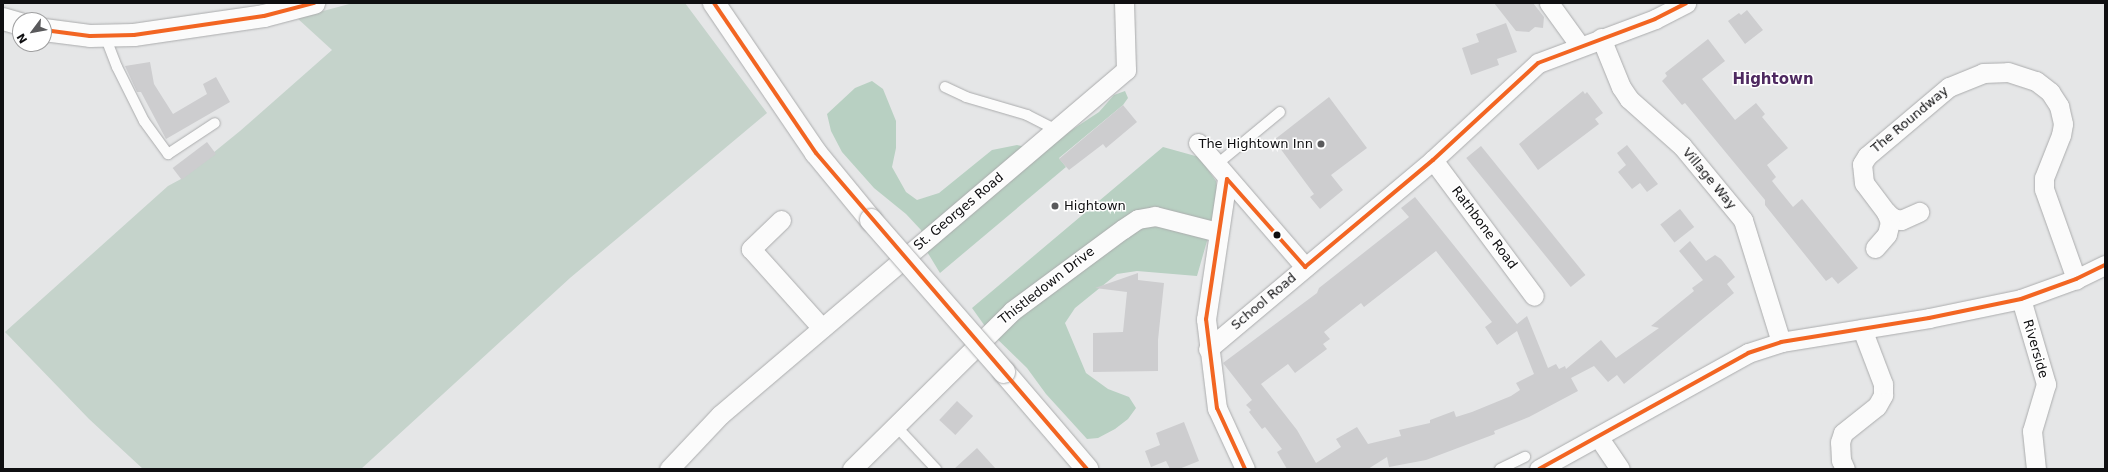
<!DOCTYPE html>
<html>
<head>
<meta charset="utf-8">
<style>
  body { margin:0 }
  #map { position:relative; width:2108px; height:472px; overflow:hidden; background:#e5e6e7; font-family:"DejaVu Sans",sans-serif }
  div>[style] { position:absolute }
  .green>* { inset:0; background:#c5d3cb }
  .forest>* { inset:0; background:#b8d0c2 }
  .building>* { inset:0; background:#cdcdcf; transform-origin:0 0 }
  .roads { filter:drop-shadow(0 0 1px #abacad) drop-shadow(0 0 1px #abacad) }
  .service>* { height:10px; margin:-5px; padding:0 5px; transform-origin:5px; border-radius:5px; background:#fbfbfb }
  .minor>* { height:19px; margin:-9.5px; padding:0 9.5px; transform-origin:9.5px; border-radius:9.5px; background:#fbfbfb }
  .tertiary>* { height:22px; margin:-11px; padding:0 11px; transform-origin:11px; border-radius:11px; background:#fbfbfb }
  .bridges { filter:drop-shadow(0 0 1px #abacad) drop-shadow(0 0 1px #abacad) }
  .tertiary-bridge>* { height:22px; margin:-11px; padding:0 11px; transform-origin:11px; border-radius:11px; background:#fbfbfb }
  .bus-1>* { height:4px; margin:-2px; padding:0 2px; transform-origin:2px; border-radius:2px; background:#f26522 }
  .dots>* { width:11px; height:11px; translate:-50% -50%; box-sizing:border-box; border:2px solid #fff; border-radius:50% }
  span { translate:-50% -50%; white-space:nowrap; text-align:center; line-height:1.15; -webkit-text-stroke:3px #fff; paint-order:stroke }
  .street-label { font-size:13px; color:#0f0f11 }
  .poi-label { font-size:13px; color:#0f0f11 }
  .right { translate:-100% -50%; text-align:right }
  .left { translate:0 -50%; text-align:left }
  .quarter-label { font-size:15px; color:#4e2960; font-weight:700 }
  .frame { position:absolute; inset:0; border:4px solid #0f0f11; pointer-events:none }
  .north { position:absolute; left:12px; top:12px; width:40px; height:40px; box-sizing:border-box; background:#fff; border:1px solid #9f9fa0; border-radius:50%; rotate:238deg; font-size:11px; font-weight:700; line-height:16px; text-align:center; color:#0f0f11 }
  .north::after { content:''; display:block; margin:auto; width:14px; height:18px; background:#5a5a5c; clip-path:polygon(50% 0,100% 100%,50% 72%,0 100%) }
</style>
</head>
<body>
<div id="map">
  <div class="green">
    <i style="clip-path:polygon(353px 3px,685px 3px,767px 113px,570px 278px,361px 469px,143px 469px,89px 419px,5px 332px,168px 186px,181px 179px,240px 131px,332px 50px,297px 18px)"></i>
  </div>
  <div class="forest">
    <i style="clip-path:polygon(872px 81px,883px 89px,896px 121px,896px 148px,892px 167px,906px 192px,917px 200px,939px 193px,992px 150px,1017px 145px,1033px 149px,1049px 145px,1099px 112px,1114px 95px,1125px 91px,1128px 98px,1123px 105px,1059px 158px,1066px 167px,940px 273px,926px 250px,921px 230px,906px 214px,874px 188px,842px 152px,831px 131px,827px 114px,855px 88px)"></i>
    <i style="clip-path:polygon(1163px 147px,1199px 157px,1216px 181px,1218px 196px,1215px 213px,1197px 276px,1137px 271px,1117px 274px,1075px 308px,1065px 323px,1086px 373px,1108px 389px,1129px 397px,1136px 408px,1128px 419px,1115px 429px,1098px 438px,1087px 439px,1046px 394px,1027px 368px,987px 329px,972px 308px)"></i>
  </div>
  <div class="building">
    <i style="clip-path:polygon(1494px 3px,1533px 3px,1544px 17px,1543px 28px,1535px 27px,1529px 32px,1516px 31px)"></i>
    <i style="clip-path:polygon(1747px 10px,1763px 30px,1745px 44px,1728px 21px,1739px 13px,1741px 15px)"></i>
    <i style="clip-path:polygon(1506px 23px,1517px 52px,1497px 59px,1499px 65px,1471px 75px,1462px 48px,1479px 42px,1476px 34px)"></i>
    <i style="clip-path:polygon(1708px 39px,1725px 61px,1702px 79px,1735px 120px,1756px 103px,1765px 114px,1762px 117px,1788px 148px,1767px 165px,1776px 177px,1772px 181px,1793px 207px,1802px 199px,1858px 268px,1838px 284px,1832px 277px,1826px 281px,1765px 205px,1765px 200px,1685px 103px,1682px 105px,1662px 81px,1667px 76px,1665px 73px)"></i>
    <i style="clip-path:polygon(150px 62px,154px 84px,173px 114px,207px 94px,203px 84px,216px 77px,230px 102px,166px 139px,141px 92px,137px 92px,125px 66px)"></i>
    <i style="clip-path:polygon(1583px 91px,1585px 94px,1587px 92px,1603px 113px,1595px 119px,1599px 124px,1538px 170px,1519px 144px)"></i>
    <i style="clip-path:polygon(1329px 97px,1367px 148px,1331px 175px,1343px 190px,1320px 209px,1310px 197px,1314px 194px,1274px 140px)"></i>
    <i style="clip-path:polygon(1123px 105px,1137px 122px,1106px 148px,1103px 144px,1069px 170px,1059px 159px)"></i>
    <i style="left:207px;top:142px;width:15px;height:43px;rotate:53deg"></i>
    <i style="clip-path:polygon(1627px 145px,1658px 184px,1647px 192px,1640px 183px,1632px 189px,1618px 172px,1626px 165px,1617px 153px)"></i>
    <i style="left:1481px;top:146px;width:166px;height:19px;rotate:51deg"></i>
    <i style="clip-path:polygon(evenodd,1415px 197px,1517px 324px,1527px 316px,1548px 368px,1556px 364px,1559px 369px,1565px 366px,1566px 369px,1601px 340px,1616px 358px,1659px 328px,1651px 326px,1694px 291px,1692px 288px,1703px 280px,1679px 251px,1690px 241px,1706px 261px,1715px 255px,1721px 259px,1735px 277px,1727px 284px,1734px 293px,1624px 384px,1617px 375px,1608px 382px,1594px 366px,1571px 378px,1578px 391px,1529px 417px,1494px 431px,1495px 434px,1426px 460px,1389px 467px,1387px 457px,1368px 469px,1287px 469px,1277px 452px,1282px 449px,1265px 427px,1262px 429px,1249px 412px,1251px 410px,1246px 405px,1252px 400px,1223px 363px,1317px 293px,1319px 288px,1409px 217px,1401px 208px,1415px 197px,1436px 251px,1492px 322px,1485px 327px,1497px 345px,1517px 331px,1534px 374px,1516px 383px,1520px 390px,1511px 396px,1472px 412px,1456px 417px,1454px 411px,1430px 420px,1430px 423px,1399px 430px,1401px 436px,1368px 444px,1357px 427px,1336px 439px,1341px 447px,1316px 463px,1297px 430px,1261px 384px,1288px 364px,1295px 373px,1327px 349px,1323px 344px,1330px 339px,1324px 332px,1361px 303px,1364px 307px,1436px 251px)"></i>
    <i style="left:1680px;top:209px;width:23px;height:25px;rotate:52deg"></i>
    <i style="clip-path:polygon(1138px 273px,1138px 280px,1164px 283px,1158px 340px,1158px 371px,1093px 372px,1093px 333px,1123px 332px,1127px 292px,1095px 288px)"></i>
    <i style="left:957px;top:401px;width:22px;height:26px;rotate:43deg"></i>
    <i style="clip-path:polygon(1184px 422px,1199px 461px,1179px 469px,1170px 469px,1166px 461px,1151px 467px,1145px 451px,1160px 445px,1156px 433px)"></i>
    <i style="clip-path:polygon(977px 448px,996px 469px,954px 469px)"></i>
  </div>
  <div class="roads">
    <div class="service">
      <i style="left:105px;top:36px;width:33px;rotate:69deg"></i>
      <i style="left:117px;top:67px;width:60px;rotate:63.4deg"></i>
      <i style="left:144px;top:121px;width:41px;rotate:54deg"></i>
      <i style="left:168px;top:154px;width:56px;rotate:-33.4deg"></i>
      <i style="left:945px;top:87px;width:23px;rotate:25deg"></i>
      <i style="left:966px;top:97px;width:64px;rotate:16.4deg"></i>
      <i style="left:1027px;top:115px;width:33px;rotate:27deg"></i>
      <i style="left:1216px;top:165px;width:83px;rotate:-39.6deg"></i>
      <i style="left:896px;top:426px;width:59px;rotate:47.1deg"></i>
      <i style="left:1500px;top:469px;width:28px;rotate:-26deg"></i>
    </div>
    <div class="minor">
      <i style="left:1549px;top:3px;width:53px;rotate:54.2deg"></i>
      <i style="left:1601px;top:38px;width:53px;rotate:67.8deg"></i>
      <i style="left:1621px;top:87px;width:14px;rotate:56deg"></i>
      <i style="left:1629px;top:99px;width:71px;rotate:41.6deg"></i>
      <i style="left:1682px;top:146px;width:96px;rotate:50.5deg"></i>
      <i style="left:1743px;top:220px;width:128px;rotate:72.7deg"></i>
      <i style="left:1198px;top:143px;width:164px;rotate:49.2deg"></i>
      <i style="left:1433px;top:160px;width:169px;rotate:53.4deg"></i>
      <i style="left:1227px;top:179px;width:142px;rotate:98.5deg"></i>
      <i style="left:1206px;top:319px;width:90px;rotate:83deg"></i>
      <i style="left:1217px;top:408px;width:67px;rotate:65.3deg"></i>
      <i style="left:1886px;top:212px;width:9px;rotate:41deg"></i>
      <i style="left:1893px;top:218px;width:8px;rotate:14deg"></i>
      <i style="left:1901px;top:220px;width:20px;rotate:-24deg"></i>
      <i style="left:781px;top:220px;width:42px;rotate:136deg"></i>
      <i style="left:751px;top:249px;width:106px;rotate:48.1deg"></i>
      <i style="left:1875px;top:248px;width:18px;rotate:-49deg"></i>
      <i style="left:1887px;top:234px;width:12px;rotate:-76deg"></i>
      <i style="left:1890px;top:222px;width:11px;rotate:-112deg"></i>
      <i style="left:1886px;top:212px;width:36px;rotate:-127deg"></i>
      <i style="left:1864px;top:183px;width:19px;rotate:-96deg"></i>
      <i style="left:1862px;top:164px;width:9px;rotate:-58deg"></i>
      <i style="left:1867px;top:156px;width:107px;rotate:-40.1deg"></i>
      <i style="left:1949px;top:87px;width:37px;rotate:-22deg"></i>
      <i style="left:1983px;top:73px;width:25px;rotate:-2deg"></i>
      <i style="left:2008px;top:72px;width:29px;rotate:18deg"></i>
      <i style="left:2036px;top:81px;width:18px;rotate:38deg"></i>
      <i style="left:2050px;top:92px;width:17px;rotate:57deg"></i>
      <i style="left:2059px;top:106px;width:18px;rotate:77deg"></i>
      <i style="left:2063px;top:124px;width:11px;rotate:100deg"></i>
      <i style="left:2061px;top:135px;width:46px;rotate:111.6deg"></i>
      <i style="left:2044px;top:178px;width:11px;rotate:90deg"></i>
      <i style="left:2044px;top:189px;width:96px;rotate:70.4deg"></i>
      <i style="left:2021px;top:299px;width:89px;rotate:73.6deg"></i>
      <i style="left:2046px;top:384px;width:49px;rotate:106.6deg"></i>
      <i style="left:2032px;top:431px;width:38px;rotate:84deg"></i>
      <i style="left:1208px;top:349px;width:294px;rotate:-40deg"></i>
      <i style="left:1433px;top:160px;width:143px;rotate:-42.7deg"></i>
      <i style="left:1538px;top:63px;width:125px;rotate:-20.6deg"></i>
      <i style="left:1655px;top:19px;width:35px;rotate:-27deg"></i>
      <i style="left:1599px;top:438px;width:37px;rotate:56deg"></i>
      <i style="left:669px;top:469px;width:74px;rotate:-46.6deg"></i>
      <i style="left:720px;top:415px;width:533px;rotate:-40.36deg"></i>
      <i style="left:1126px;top:70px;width:67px;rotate:-91.7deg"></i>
      <i style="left:852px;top:469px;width:225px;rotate:-44.6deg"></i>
      <i style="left:1012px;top:311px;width:138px;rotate:-36.5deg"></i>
      <i style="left:1123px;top:229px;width:18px;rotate:-34deg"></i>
      <i style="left:1138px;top:219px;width:17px;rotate:-10deg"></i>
      <i style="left:1155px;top:216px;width:65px;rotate:14.3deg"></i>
      <i style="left:1539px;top:469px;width:239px;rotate:-29deg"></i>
      <i style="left:1748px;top:353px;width:35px;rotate:-18deg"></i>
      <i style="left:1781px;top:342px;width:150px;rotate:-9.2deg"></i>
      <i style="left:1929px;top:318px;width:94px;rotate:-11.7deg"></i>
      <i style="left:2021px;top:299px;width:59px;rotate:-20deg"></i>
      <i style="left:2076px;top:279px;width:32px;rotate:-26deg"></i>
      <i style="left:1845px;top:469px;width:10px;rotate:-114deg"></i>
      <i style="left:1841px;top:460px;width:18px;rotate:-93deg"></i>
      <i style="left:1840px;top:442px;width:9px;rotate:-72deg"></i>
      <i style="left:1843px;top:433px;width:43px;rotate:-38.5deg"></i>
      <i style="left:1877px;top:406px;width:13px;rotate:-61deg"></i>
      <i style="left:1883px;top:395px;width:11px;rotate:-90deg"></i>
      <i style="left:1883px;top:384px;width:59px;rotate:-110.9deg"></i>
    </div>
    <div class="tertiary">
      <i style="left:714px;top:3px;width:181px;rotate:55.8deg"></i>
      <i style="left:816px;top:153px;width:87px;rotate:50.6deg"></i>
      <i style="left:3px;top:19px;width:18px;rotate:16deg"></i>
      <i style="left:44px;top:30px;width:46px;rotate:7.4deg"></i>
      <i style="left:90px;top:36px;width:44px;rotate:-1.3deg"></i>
      <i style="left:134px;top:35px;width:131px;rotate:-8.3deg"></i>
      <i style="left:264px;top:16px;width:52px;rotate:-14.6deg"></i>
      <i style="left:1004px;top:372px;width:128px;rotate:49.4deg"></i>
    </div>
  </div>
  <div class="bridges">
    <div class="tertiary-bridge">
      <i style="left:871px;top:220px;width:202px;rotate:48.8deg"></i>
    </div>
  </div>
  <div class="bus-1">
    <i style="left:714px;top:3px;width:181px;rotate:55.8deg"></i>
    <i style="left:816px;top:153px;width:416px;rotate:49.4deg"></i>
    <i style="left:44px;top:30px;width:46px;rotate:7.4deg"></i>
    <i style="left:90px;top:36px;width:44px;rotate:-1.3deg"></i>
    <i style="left:134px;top:35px;width:131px;rotate:-8.3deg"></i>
    <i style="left:264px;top:16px;width:52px;rotate:-14.6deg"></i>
    <i style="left:1227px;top:179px;width:118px;rotate:48.4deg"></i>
    <i style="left:1305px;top:267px;width:167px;rotate:-39.9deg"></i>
    <i style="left:1433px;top:160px;width:143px;rotate:-42.7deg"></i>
    <i style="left:1538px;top:63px;width:125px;rotate:-20.6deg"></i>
    <i style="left:1655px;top:19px;width:35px;rotate:-27deg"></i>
    <i style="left:1227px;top:179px;width:142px;rotate:98.5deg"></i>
    <i style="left:1206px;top:319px;width:90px;rotate:83deg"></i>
    <i style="left:1217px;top:408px;width:67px;rotate:65.3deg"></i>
    <i style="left:1539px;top:469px;width:239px;rotate:-29deg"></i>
    <i style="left:1748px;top:353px;width:35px;rotate:-18deg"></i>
    <i style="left:1781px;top:342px;width:150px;rotate:-9.2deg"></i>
    <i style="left:1929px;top:318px;width:94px;rotate:-11.7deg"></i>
    <i style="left:2021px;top:299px;width:59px;rotate:-20deg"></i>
    <i style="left:2076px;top:279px;width:32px;rotate:-26deg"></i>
  </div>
  <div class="dots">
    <i style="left:1321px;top:144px;background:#5a5a5c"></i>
    <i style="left:1055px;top:206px;background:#5a5a5c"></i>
    <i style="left:1277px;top:235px;background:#0f0f11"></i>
  </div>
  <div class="street-label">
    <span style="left:1910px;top:120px;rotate:-40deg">The Roundway</span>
    <span style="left:1709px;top:179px;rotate:50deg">Village Way</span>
    <span style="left:959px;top:212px;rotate:-40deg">St. Georges Road</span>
    <span style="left:1484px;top:228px;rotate:53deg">Rathbone Road</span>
    <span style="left:1047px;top:286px;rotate:-38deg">Thistledown Drive</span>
    <span style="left:1264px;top:302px;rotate:-40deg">School Road</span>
    <span style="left:2035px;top:349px;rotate:74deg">Riverside</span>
  </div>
  <div class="poi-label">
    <span class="right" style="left:1313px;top:144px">The Hightown Inn</span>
    <span class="left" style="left:1064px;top:206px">Hightown</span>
  </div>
  <div class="quarter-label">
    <span style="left:1773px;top:80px">Hightown</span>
  </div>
  <div class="frame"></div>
  <div class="north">N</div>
</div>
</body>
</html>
